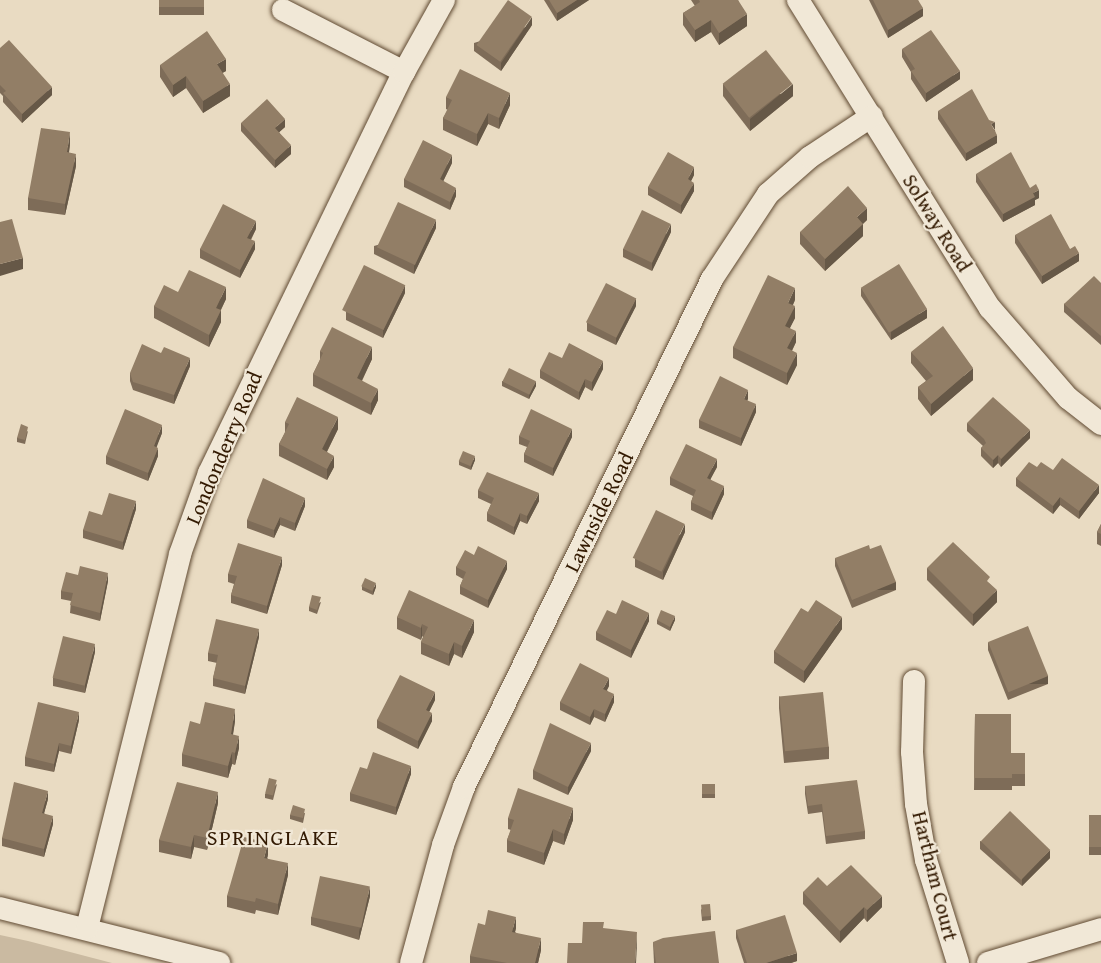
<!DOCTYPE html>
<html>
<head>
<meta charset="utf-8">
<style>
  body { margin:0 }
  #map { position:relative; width:1101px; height:963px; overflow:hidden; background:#e9dbc2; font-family:"Gentium Book Plus",serif }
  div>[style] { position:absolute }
  .green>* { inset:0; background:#cabaa1 }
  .roads { filter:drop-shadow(0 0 2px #604a32) drop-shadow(0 0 2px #604a32) }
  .minor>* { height:22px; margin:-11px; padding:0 11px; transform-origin:11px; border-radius:11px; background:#f1e8d7 }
  .wall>* { inset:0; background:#7e6c58; transform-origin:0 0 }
  .shaded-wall>* { inset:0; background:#665847; transform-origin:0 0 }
  .building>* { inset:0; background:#927e66; transform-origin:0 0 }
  span { translate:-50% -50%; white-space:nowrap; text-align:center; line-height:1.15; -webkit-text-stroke:4.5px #f1e8d7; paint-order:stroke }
  .street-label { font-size:21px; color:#331a02 }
  .neighbourhood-label { font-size:22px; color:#331a02; letter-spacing:1.5px }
</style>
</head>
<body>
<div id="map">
  <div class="green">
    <i style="clip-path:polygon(0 935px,28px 941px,112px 963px,0 963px)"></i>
  </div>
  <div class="roads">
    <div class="minor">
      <i style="left:798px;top:0;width:363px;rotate:58.1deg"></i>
      <i style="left:990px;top:308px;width:119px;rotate:49.1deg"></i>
      <i style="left:1068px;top:398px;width:42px;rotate:38.2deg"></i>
      <i style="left:283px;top:10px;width:136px;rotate:27.1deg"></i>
      <i style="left:914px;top:681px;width:71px;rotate:91.6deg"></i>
      <i style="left:912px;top:752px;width:52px;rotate:85.6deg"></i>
      <i style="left:916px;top:804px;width:57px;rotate:79.9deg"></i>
      <i style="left:926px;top:860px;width:108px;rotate:72.7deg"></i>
      <i style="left:0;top:908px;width:226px;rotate:14.1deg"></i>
      <i style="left:87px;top:928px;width:385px;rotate:-76deg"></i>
      <i style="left:180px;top:554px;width:86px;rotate:-70.3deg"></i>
      <i style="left:209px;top:473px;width:446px;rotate:-64.1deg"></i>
      <i style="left:404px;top:72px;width:82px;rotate:-60.9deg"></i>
      <i style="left:411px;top:963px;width:122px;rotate:-74.8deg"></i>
      <i style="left:443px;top:845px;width:62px;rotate:-70.1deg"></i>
      <i style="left:464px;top:787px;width:565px;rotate:-63.98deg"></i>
      <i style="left:712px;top:279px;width:102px;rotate:-56.6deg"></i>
      <i style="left:768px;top:194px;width:56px;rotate:-41.4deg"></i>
      <i style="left:810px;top:157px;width:74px;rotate:-33.5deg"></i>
      <i style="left:988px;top:963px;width:118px;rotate:-16.7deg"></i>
    </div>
  </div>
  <div class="wall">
    <i style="left:159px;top:0;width:45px;height:15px"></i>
    <i style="clip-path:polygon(544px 0,589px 0,557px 21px)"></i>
    <i style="clip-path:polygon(691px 0,738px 0,747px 26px,719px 45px,711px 32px,695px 42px,683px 25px,683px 13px,695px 6px)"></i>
    <i style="clip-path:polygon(869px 0,918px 0,923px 16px,888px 38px)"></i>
    <i style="clip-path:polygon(532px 25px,501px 71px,474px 51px,474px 43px)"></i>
    <i style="clip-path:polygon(0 48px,52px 95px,22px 123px,3px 102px,3px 96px,0 93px)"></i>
    <i style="clip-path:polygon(902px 49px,960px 79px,926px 102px,911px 79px,911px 72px,902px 57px)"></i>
    <i style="clip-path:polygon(160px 65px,226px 71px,222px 73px,230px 96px,203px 113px,186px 88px,173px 97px,160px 77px)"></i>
    <i style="clip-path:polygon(723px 84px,793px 96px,750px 131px,723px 96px)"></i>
    <i style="clip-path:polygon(446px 97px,510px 105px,499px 129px,488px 124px,477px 146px,443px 130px,443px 118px,448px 110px,446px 109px)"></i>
    <i style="clip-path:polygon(938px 111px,995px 130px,997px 143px,966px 161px,938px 119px)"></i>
    <i style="clip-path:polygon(241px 123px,285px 127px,279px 132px,291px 154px,275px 168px,241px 131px)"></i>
    <i style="clip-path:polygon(70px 144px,69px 153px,76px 166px,65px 215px,28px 210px,28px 198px)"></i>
    <i style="clip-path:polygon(452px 163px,443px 181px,456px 196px,450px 210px,404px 187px,404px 179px)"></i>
    <i style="clip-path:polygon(976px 174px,1030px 188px,1039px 198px,1035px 200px,1035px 205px,1003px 222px,976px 182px)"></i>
    <i style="clip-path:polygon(694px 175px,691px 181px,694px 191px,681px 214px,648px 195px,648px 187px)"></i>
    <i style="clip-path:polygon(867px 220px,863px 224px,863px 236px,825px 271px,800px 244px,800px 232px)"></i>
    <i style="clip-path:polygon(436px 228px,414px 274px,374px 254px,374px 246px)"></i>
    <i style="clip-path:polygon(256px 229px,251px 240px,255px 249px,240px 278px,200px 258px,200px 249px)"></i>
    <i style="clip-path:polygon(671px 232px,652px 271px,623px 257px,623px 249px)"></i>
    <i style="clip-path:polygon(1015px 235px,1070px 249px,1079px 261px,1042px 284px,1015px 243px)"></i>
    <i style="clip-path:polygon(1101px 283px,1101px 345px,1064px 312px,1064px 304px)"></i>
    <i style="clip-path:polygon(861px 288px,927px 318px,891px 340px,861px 296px)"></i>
    <i style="clip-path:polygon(178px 292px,226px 299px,221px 310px,221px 322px,209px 347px,154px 318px,154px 306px)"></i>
    <i style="clip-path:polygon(405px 293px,383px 338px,346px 320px,346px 312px)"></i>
    <i style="clip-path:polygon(795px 300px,793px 305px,795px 318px,790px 328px,796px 342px,792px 351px,797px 365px,787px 385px,733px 358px,733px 347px)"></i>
    <i style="clip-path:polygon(636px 306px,616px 345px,587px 331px,587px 323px)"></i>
    <i style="clip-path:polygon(320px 351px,372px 359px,362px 381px,378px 400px,371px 415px,313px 386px,313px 374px,320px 360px)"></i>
    <i style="clip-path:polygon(911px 352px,973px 380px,931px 416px,918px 399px,918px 387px,926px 381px,911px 363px)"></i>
    <i style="clip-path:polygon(562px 358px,603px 369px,592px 391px,585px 387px,579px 400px,540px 378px,540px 370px)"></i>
    <i style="clip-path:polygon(190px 366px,174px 404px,133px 390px,130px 381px,130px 373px)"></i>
    <i style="clip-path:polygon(502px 381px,536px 386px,529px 399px,502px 386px)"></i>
    <i style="clip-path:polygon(748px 399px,747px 400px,756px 412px,741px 446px,699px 428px,699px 420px)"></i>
    <i style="clip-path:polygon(285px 422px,338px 429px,327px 452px,334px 467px,327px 480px,279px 456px,279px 444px,285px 433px)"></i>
    <i style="clip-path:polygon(967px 423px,1030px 438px,1001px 467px,998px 463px,993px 468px,981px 456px,981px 448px,983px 446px,967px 431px)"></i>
    <i style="clip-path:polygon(28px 431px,25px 444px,17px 442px,17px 438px)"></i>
    <i style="clip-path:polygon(162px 433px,156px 447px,158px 456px,148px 481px,106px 464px,106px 456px)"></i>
    <i style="clip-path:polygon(519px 436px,572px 437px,553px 476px,524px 462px,524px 454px,527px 447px,519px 444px)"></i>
    <i style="clip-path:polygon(475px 460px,471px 470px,459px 465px,459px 461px)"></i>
    <i style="clip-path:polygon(717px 467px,710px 479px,724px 494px,712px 520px,691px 510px,691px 502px,693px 496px,670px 485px,670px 477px)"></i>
    <i style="clip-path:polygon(1037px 467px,1099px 493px,1079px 519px,1060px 505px,1053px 514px,1016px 486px,1016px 478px)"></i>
    <i style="clip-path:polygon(478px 490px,539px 501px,527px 524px,520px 521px,514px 535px,487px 521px,487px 513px,491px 504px,478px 498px)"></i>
    <i style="clip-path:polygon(305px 506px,295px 531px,280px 525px,274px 538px,247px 528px,247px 520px)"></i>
    <i style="clip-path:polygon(136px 509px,123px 550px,83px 538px,83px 530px,102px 515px)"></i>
    <i style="clip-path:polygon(1101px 524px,1101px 546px,1097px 544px,1097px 532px)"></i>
    <i style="clip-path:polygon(685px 532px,663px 580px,635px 567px,635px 559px)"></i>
    <i style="clip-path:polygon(474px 555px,507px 569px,488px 608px,460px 594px,460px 586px,463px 579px,456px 575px,456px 567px)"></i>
    <i style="clip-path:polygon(835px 558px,896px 590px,852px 608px,835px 566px)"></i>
    <i style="clip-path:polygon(282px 565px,267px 614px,231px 603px,231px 595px,234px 584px,228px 582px,228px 574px)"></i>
    <i style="clip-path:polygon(927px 568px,990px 584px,997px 602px,973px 626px,927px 580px)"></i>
    <i style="clip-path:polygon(78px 575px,108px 581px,100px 621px,70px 613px,71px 601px,61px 599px,61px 591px)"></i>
    <i style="clip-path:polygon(362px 586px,376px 587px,373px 595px,362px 590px)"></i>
    <i style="clip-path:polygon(321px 602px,317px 614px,309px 611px,309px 607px)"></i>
    <i style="clip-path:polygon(808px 612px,842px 629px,804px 683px,774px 663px,774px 651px)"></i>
    <i style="clip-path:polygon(616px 614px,649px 621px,631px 658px,596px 640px,596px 632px)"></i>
    <i style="clip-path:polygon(397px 617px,474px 632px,462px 658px,454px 654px,449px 666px,421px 654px,421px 642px,423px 637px,422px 636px,421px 640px,397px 629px)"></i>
    <i style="clip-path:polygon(657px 620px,675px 620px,670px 631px,657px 624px)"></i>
    <i style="clip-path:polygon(259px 637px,245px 694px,213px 686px,213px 678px,217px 663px,208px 661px,208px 653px)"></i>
    <i style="clip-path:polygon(988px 642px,1048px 684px,1008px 700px,988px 650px)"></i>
    <i style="clip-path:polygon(95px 652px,85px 693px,53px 686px,53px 678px)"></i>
    <i style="clip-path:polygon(609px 686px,607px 690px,614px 702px,605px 722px,594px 717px,590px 725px,560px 710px,560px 702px)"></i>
    <i style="clip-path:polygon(779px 696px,829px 747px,829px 759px,784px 763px,779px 708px)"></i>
    <i style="clip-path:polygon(435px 700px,429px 712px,432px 721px,418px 749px,377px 728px,377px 720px)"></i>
    <i style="clip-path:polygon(975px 714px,1011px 753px,1025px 753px,1025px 786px,1012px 786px,1012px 790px,974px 790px)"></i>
    <i style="clip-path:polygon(79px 720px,71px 754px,59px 751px,54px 772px,25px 766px,25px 757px)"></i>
    <i style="clip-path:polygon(235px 721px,233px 735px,239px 748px,235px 765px,232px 764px,228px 778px,182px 766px,182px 754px,200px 724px)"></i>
    <i style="clip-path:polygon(591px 751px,568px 795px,533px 779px,533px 770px)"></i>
    <i style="clip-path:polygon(367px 769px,411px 774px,396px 815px,350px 801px,350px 793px)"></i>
    <i style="clip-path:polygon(277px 784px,273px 800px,265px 798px,265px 794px)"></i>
    <i style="left:715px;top:784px;width:14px;height:13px;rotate:90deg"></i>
    <i style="clip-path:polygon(805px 786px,865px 831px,865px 839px,826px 844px,822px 812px,808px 814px,805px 794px)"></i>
    <i style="clip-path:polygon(48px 799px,44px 813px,53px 824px,44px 857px,2px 846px,2px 838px)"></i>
    <i style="clip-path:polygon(218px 803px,207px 850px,194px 847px,191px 859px,159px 852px,159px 840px)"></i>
    <i style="clip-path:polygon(305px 813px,303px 823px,290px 819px,290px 815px)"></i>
    <i style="left:1089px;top:815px;width:12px;height:40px"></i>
    <i style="clip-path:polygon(508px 818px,573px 820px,564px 845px,553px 841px,544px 865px,507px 852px,507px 840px,511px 830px,508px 829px)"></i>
    <i style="clip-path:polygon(980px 841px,1050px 858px,1022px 886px,980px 849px)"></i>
    <i style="clip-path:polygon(268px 855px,267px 858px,288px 875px,278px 915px,256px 910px,255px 914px,227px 907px,227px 896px)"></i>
    <i style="clip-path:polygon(827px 886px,882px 907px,867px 922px,864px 918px,840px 943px,803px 904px,803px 892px)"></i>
    <i style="clip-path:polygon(370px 896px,359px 940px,311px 925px,311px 917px)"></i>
    <i style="clip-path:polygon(701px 909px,711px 916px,711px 920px,702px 921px)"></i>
    <i style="clip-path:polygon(485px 925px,516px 928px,515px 932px,541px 950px,538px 963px,470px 963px,470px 956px)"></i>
    <i style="clip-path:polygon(736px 930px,797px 961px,791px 963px,744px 963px,736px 938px)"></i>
    <i style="clip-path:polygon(653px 942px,719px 963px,654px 963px)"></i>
  </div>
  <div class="shaded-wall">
    <i style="clip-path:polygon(577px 0,589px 0,557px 21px,557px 13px)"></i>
    <i style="clip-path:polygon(923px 8px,923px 16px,888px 38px,888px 30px)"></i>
    <i style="clip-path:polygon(747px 14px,747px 26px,719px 45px,719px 33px)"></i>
    <i style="clip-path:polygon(532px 17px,532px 25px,501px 71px,501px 63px)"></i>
    <i style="clip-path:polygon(711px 20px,711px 32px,695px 42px,695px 30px)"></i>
    <i style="clip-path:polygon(226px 59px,226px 71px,217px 76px,217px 64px)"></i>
    <i style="clip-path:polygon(960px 71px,960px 79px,926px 102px,926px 93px)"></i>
    <i style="clip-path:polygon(186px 76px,186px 88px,173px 97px,173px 85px)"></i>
    <i style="clip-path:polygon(230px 84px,230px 96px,203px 113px,203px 101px)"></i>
    <i style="clip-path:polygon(793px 84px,793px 96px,750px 131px,750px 119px)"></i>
    <i style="clip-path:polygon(52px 87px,52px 95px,22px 123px,22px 114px)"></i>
    <i style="clip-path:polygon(510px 93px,510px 105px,499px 129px,499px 118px)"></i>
    <i style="clip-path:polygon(488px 113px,488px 124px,477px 146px,477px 134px)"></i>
    <i style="clip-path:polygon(285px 119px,285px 127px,275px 136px,275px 128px)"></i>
    <i style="clip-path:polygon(995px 122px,995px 130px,991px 124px)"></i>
    <i style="clip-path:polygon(70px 132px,70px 144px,67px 164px,67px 152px)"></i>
    <i style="clip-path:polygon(997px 135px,997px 143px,966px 161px,966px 153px)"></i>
    <i style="clip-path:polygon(291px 145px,291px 154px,275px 168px,275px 160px)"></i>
    <i style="clip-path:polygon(76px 154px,76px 166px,65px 215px,65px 204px)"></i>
    <i style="clip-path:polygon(452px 155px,452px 163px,440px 188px,440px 179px)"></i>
    <i style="clip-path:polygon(694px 167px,694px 175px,688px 187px,688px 179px)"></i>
    <i style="clip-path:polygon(694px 183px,694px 191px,681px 214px,681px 205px)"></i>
    <i style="clip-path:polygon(456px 188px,456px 196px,450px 210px,450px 202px)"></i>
    <i style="clip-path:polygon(1039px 190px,1039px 198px,1035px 200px,1035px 205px,1003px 222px,1003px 214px,1033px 193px)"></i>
    <i style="clip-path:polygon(867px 208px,867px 220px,857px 229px,857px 217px)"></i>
    <i style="clip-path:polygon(436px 220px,436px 228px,414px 274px,414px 266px)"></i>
    <i style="clip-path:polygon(256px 221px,256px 229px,247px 246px,247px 238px)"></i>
    <i style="clip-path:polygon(671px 224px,671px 232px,652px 271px,652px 263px)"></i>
    <i style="clip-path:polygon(863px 224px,863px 236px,825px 271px,825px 259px)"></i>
    <i style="clip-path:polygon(255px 241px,255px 249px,240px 278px,240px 270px)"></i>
    <i style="clip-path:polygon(1079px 253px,1079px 261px,1042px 284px,1042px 276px)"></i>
    <i style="clip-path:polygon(23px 258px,23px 269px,0 276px,0 264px)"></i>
    <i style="clip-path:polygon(405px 285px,405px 293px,383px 338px,383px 330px)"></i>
    <i style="clip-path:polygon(226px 287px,226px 299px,216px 319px,216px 308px)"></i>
    <i style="clip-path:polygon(795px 288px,795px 300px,788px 314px,788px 303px)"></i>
    <i style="clip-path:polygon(636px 298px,636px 306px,616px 345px,616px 337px)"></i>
    <i style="clip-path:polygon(795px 306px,795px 318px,785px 337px,785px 326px)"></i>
    <i style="clip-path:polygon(927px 309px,927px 318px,891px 340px,891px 332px)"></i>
    <i style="clip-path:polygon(221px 310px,221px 322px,209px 347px,209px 335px)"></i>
    <i style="clip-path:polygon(796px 331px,796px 342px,787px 360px,787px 348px)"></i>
    <i style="clip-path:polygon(372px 347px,372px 359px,357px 390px,357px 378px)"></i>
    <i style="clip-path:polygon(797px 353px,797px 365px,787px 385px,787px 373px)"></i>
    <i style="clip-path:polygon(190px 358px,190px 366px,174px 404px,174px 395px)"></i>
    <i style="clip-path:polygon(603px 361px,603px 369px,592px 391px,592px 382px)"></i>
    <i style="clip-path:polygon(973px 368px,973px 380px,931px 416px,931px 404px)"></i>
    <i style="clip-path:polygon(585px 379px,585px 387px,579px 400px,579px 392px)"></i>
    <i style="clip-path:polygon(536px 381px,536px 386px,529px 399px,529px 394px)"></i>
    <i style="clip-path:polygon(378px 389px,378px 400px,371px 415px,371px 403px)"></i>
    <i style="clip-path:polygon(748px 390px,748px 399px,744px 407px,744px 399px)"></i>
    <i style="clip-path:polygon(756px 404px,756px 412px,741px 446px,741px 438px)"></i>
    <i style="clip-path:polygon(338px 417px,338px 429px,322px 461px,322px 449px)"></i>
    <i style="clip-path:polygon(162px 425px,162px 433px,154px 454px,154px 446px)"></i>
    <i style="clip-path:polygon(572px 429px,572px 437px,553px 476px,553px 468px)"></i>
    <i style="clip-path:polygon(1030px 430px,1030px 438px,1001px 467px,1001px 459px)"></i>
    <i style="clip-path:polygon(158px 448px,158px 456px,148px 481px,148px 473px)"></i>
    <i style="clip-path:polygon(998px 455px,998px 463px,993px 468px,993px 460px)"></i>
    <i style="clip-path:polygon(334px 456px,334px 467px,327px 480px,327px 469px)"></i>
    <i style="clip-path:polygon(475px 456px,475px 460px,471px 470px,471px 466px)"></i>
    <i style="clip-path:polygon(717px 459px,717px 467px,707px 486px,707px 478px)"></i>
    <i style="clip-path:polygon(1099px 485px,1099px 493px,1079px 519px,1079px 511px)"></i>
    <i style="clip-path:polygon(724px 486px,724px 494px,712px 520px,712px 512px)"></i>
    <i style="clip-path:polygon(539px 493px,539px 501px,527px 524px,527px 516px)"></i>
    <i style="clip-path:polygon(1060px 497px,1060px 505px,1053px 514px,1053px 506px)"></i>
    <i style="clip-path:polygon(305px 498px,305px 506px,295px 531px,295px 523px)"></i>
    <i style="clip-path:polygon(136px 501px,136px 509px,123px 550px,123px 542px)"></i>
    <i style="clip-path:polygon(520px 513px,520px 521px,514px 535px,514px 527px)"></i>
    <i style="clip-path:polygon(280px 517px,280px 525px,274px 538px,274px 530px)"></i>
    <i style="clip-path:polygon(685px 524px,685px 532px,663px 580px,663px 572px)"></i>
    <i style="clip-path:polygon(282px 557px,282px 565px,267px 614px,267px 606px)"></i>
    <i style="clip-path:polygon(507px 561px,507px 569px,488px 608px,488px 600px)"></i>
    <i style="clip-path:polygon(108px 573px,108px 581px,100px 621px,100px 613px)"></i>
    <i style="left:896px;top:582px;width:8px;height:48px;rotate:90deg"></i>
    <i style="clip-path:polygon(376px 583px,376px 587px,373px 595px,373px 591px)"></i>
    <i style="clip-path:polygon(997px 590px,997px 602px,973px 626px,973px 614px)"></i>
    <i style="clip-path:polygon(649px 613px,649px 621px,631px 658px,631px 650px)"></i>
    <i style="clip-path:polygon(675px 616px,675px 620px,670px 631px,670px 627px)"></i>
    <i style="clip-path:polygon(842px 617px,842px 629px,804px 683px,804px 671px)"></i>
    <i style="clip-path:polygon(474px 620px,474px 632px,462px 658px,462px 646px)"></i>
    <i style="clip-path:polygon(422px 624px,422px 636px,421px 640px,421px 628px)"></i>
    <i style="clip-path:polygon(259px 629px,259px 637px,245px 694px,245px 686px)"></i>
    <i style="clip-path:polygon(454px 642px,454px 654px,449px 666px,449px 654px)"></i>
    <i style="clip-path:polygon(95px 644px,95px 652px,85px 693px,85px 685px)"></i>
    <i style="left:1048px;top:676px;width:8px;height:43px;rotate:90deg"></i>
    <i style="clip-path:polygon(609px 678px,609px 686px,603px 697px,603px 689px)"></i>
    <i style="clip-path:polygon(435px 692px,435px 700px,426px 718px,426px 710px)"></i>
    <i style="clip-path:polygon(614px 694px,614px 702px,605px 722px,605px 714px)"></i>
    <i style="clip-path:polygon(235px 709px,235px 721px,231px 746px,231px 734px)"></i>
    <i style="clip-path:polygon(594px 709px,594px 717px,590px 725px,590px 717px)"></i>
    <i style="clip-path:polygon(79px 712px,79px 720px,71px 754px,71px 746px)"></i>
    <i style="clip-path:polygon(432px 713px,432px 721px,418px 749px,418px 741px)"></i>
    <i style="clip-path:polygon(239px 736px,239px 748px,235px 765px,235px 753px)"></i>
    <i style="clip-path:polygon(59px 743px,59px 751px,54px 772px,54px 764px)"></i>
    <i style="clip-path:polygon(591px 743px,591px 751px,568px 795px,568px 787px)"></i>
    <i style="clip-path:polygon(232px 752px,232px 764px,228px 778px,228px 766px)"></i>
    <i style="clip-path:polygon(411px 766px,411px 774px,396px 815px,396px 807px)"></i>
    <i style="clip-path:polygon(48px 791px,48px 799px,42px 821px,42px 813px)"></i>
    <i style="clip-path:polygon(218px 792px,218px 803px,207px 850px,207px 838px)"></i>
    <i style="clip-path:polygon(573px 808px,573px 820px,564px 845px,564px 834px)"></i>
    <i style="clip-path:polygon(53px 816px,53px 824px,44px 857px,44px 849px)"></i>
    <i style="clip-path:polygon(553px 829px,553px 841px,544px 865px,544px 853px)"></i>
    <i style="clip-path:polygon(194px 835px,194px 847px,191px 859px,191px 847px)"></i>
    <i style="clip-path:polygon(268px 843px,268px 855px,264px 870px,264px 858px)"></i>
    <i style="clip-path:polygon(1050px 850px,1050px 858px,1022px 886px,1022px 878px)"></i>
    <i style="clip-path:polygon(288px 863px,288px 875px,278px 915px,278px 904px)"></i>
    <i style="clip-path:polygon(370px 887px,370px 896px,359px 940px,359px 932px)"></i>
    <i style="clip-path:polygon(882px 896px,882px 907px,867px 922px,867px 910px)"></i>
    <i style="clip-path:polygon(864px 907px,864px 918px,840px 943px,840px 931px)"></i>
    <i style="clip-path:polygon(516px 917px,516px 928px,512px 944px,512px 932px)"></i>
    <i style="clip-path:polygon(637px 932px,637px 944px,636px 963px,635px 963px)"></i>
    <i style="clip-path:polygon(541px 938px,541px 950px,538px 963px,535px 963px)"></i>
    <i style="clip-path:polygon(797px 953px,797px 961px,791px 963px,766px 963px)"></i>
  </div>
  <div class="building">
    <i style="left:159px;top:0;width:45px;height:7px"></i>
    <i style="left:508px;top:0;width:29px;height:55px;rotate:35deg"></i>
    <i style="clip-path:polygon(549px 0,577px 0,557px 13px)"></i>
    <i style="clip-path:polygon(699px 0,738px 0,747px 14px,719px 33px,711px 20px,695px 30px,683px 13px,700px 2px)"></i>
    <i style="clip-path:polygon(873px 0,918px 0,923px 8px,888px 30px)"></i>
    <i style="clip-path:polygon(931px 30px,960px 71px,926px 93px,911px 71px,915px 69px,902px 49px)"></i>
    <i style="clip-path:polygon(207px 31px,226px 59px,217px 64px,230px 84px,203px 101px,186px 76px,173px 85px,160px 65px)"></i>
    <i style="clip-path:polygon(9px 40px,52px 87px,22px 114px,3px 93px,6px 91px,0 85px,0 48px)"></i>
    <i style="left:766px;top:50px;width:43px;height:55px;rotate:52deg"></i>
    <i style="clip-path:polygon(460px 69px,510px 93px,499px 118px,488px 113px,477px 134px,443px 118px,452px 100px,446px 97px)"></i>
    <i style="clip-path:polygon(972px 89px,989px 120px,995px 122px,991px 124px,997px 135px,966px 153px,938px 111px)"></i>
    <i style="clip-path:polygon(267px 99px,285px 119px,275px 128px,291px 145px,275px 160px,241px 123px)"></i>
    <i style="clip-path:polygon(41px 128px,70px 132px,67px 152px,76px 154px,65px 204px,28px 198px)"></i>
    <i style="clip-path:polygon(423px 140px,452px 155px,440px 179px,456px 188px,450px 202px,404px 179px)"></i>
    <i style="clip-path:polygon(668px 152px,694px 167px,688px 179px,694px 183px,681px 205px,648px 187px)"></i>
    <i style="clip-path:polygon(1011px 152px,1030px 188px,1036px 184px,1039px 190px,1033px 193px,1035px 197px,1003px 214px,976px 174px)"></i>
    <i style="clip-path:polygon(848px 186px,867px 208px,857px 217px,863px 224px,825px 259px,800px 232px)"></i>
    <i style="left:398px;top:202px;width:42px;height:50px;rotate:25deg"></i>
    <i style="clip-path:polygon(223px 204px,256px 221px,247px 238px,255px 241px,240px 270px,200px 249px)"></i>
    <i style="left:642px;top:210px;width:32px;height:43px;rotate:26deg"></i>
    <i style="clip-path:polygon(1051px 214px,1070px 249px,1075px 246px,1079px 253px,1042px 276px,1015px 235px)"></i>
    <i style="clip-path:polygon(12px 219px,23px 258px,0 264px,0 222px)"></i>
    <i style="left:899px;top:264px;width:53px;height:45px;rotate:58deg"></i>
    <i style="left:364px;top:265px;width:46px;height:50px;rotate:26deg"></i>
    <i style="clip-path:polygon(189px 270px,226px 287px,216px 308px,221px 310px,209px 335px,154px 306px,164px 285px,178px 292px)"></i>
    <i style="clip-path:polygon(768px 275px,795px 288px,788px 303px,795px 306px,785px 326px,796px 331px,787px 348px,797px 353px,787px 373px,733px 347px)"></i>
    <i style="clip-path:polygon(1094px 276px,1101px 283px,1101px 336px,1064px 304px)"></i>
    <i style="left:606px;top:283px;width:34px;height:44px;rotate:27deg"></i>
    <i style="clip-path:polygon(943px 326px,973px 368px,931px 404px,918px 387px,933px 376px,911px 352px)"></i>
    <i style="clip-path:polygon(332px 327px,372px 347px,357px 378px,378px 389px,371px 403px,313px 374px,323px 353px,320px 351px)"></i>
    <i style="clip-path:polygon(569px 343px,603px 361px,592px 382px,585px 379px,579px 392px,540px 370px,549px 352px,562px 358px)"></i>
    <i style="clip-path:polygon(142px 344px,161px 353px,164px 347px,190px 358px,174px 395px,133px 382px,130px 373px)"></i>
    <i style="left:509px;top:368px;width:30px;height:15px;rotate:26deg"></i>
    <i style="clip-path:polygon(720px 376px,748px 390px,744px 399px,756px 404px,741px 438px,699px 420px)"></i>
    <i style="clip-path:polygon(297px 397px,338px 417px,322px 449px,334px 456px,327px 469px,279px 444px,289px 424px,285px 422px)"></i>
    <i style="clip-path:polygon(993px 397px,1030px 430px,1001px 459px,998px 455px,993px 460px,981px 448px,986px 443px,984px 439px,967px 423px)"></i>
    <i style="clip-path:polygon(125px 409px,162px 425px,154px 446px,158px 448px,148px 473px,106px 456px)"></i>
    <i style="clip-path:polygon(531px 409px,572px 429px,553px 468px,524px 454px,530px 441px,519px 436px)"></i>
    <i style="clip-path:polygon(21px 424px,28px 427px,25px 440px,17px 438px)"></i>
    <i style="clip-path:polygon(686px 444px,717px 459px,707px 478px,724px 486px,712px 512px,691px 502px,696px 490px,670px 477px)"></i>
    <i style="left:463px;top:451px;width:13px;height:11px;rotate:23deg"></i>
    <i style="clip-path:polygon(1062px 458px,1099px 485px,1079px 511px,1060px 497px,1053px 506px,1016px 478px,1029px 462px,1037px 467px,1041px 462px,1053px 470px)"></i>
    <i style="clip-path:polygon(487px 472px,539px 493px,527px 516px,520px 513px,514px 527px,487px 513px,494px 498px,478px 490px)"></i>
    <i style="clip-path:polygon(263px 478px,305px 498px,295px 523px,280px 517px,274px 530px,247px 520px)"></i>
    <i style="clip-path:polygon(109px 493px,136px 501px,123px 542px,83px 530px,89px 511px,102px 515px)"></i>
    <i style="left:656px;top:510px;width:32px;height:53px;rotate:26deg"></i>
    <i style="clip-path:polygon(1101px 524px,1101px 534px,1097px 532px)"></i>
    <i style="clip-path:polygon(953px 542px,990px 577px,987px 581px,997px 590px,973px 614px,927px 568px)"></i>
    <i style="clip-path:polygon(238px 543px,282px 557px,267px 606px,231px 595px,237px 576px,228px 574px)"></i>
    <i style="clip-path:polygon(869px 545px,870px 549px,881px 545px,896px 582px,852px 600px,835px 558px)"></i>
    <i style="clip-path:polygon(478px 546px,507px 561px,488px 600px,460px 586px,466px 572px,456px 567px,465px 550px,474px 555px)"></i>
    <i style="clip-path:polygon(80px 566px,108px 573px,100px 613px,70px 605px,73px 593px,61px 591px,66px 572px,78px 575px)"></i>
    <i style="left:365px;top:578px;width:12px;height:9px;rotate:24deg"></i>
    <i style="clip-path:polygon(409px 590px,474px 620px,462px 646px,454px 642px,449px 654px,421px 642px,428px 627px,422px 624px,421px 628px,397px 617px)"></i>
    <i style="clip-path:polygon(312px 595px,321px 597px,317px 610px,309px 607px)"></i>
    <i style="clip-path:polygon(622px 600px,649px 613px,631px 650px,596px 632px,607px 610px,616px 614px)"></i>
    <i style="clip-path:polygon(816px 600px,842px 617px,804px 671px,774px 651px,801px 608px,808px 612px)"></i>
    <i style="clip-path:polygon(661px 610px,675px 616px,670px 627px,657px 620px)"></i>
    <i style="clip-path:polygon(216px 619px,259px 629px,245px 686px,213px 678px,218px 655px,208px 653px)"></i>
    <i style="left:1028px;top:626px;width:54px;height:43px;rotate:68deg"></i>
    <i style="left:63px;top:636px;width:33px;height:43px;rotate:14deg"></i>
    <i style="clip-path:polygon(580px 663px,609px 678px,603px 689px,614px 694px,605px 714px,594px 709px,590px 717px,560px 702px)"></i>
    <i style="clip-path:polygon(400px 675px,435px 692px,426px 710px,432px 713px,418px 741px,377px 720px)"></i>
    <i style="left:823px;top:692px;width:55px;height:44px;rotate:84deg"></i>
    <i style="clip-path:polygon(38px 702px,79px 712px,71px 746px,59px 743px,54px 764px,25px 757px)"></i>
    <i style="clip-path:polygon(205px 702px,235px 709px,231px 734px,239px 736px,235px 753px,232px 752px,228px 766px,182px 754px,190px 721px,200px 724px)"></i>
    <i style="clip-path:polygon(975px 714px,1011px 714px,1011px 753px,1025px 753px,1025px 774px,1012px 774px,1012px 778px,974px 778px)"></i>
    <i style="clip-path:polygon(550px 723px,591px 743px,568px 787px,533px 770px)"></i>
    <i style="clip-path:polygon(373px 752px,411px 766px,396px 807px,350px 793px,360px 767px,367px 769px)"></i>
    <i style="left:269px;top:778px;width:8px;height:16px;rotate:14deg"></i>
    <i style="clip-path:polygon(857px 780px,865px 831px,826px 836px,822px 804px,808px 806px,805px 786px)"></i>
    <i style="clip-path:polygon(14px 782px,48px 791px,42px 813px,53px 816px,44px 849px,2px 838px)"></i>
    <i style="clip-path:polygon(177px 782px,218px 792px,207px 838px,194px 835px,191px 847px,159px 840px)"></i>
    <i style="left:715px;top:784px;width:10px;height:13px;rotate:90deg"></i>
    <i style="clip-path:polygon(518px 788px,573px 808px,564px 834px,553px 829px,544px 853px,507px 840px,514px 820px,508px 818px)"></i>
    <i style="clip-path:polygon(293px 805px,305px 809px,303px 818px,290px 815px)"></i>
    <i style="left:1010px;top:811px;width:56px;height:42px;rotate:44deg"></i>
    <i style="left:1089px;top:815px;width:12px;height:32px"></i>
    <i style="clip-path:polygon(244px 837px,268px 843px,264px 858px,288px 863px,278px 904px,256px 898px,255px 902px,227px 896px)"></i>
    <i style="clip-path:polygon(851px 865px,882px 896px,867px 910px,864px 907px,840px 931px,803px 892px,818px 877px,827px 886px)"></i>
    <i style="left:320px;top:876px;width:51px;height:42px;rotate:12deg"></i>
    <i style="left:710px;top:904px;width:12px;height:9px;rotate:85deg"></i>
    <i style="clip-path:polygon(488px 910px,516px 917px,512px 932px,541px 938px,535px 963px,507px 963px,470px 956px,478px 923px,485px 925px)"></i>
    <i style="clip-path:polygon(785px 915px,797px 953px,766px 963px,747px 963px,736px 930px)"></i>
    <i style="clip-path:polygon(583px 922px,604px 922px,603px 928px,637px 932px,635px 963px,567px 963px,568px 943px,582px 943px)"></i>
    <i style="clip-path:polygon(715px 931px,719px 963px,656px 963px,653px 942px,663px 938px)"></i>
  </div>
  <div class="street-label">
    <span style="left:937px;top:223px;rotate:58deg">Solway Road</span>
    <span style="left:224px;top:448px;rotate:-67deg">Londonderry Road</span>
    <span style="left:599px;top:512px;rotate:-64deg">Lawnside Road</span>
    <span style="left:935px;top:876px;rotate:76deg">Hartham Court</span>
  </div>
  <div class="neighbourhood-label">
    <span style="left:273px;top:838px">SPRINGLAKE</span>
  </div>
</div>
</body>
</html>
